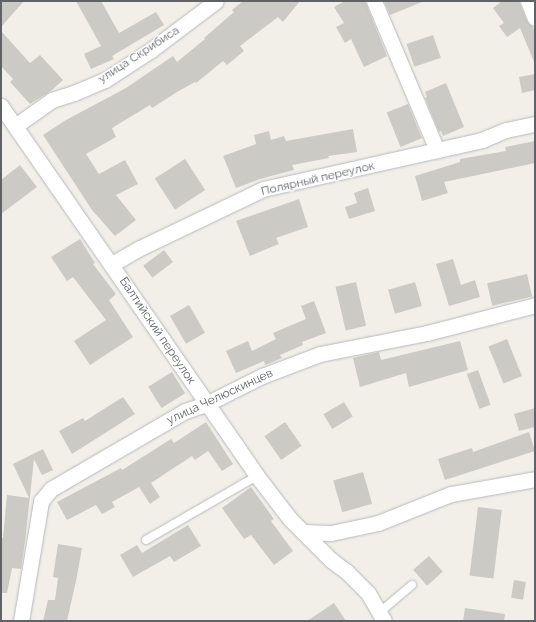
<!DOCTYPE html>
<html>
<head>
<meta charset="utf-8">
<style>
  body { margin:0 }
  #map { position:relative; width:536px; height:622px; overflow:hidden; background:#f1efe8; font-family:Raleway,sans-serif }
  div>[style] { position:absolute }
  .building>* { inset:0; background:#cccac5; transform-origin:0 0 }
  .roads { filter:drop-shadow(0 0 1px #b5b8bc) drop-shadow(0 0 1px #b5b8bc) }
  .lane>* { height:8px; margin:-4px; padding:0 4px; transform-origin:4px; border-radius:4px; background:#fff }
  .street>* { height:15px; margin:-7.5px; padding:0 7.5px; transform-origin:7.5px; border-radius:7.5px; background:#fff }
  span { translate:-50% -50%; white-space:nowrap; text-align:center; line-height:1.15; -webkit-text-stroke:3px #fff; paint-order:stroke }
  .street-label { font-size:12px; color:#5f6368 }
  .frame { position:absolute; inset:0; border:2px solid #5f6368; pointer-events:none }
</style>
</head>
<body>
<div id="map">
  <div class="building">
    <i style="clip-path:polygon(1px 1px,24px 1px,1px 27px)"></i>
    <i style="clip-path:polygon(76px 1px,101px 1px,119px 33px,156px 12px,164px 25px,112px 56px,114px 59px,91px 69px,84px 54px,101px 46px)"></i>
    <i style="clip-path:polygon(243px 1px,300px 1px,283px 22px,278px 17px,240px 46px,244px 51px,227px 65px,223px 61px,196px 83px,195px 82px,177px 92px,152px 108px,150px 105px,112px 128px,116px 137px,86px 154px,99px 174px,125px 160px,138px 184px,116px 195px,136px 220px,115px 236px,92px 210px,43px 135px,66px 120px,126px 88px,173px 56px,177px 62px,205px 39px,204px 38px,234px 12px,232px 10px)"></i>
    <i style="clip-path:polygon(345px 1px,365px 1px,387px 56px,364px 67px,351px 39px,345px 43px,336px 27px,344px 23px,334px 7px)"></i>
    <i style="clip-path:polygon(384px 1px,422px 1px,422px 2px,390px 15px)"></i>
    <i style="clip-path:polygon(502px 1px,519px 1px,527px 21px,533px 27px,535px 32px,535px 64px,520px 28px,507px 37px,499px 26px,504px 23px,493px 8px)"></i>
    <i style="clip-path:polygon(1px 31px,30px 63px,40px 55px,63px 80px,51px 91px,30px 104px,10px 82px,13px 79px,1px 66px)"></i>
    <i style="left:433px;top:35px;width:24px;height:28px;rotate:71deg"></i>
    <i style="clip-path:polygon(535px 74px,535px 90px,522px 93px,519px 77px)"></i>
    <i style="clip-path:polygon(446px 83px,464px 127px,443px 136px,441px 131px,439px 132px,425px 98px,427px 97px,425px 92px)"></i>
    <i style="left:408px;top:104px;width:37px;height:23px;rotate:68deg"></i>
    <i style="clip-path:polygon(353px 129px,357px 152px,328px 156px,329px 158px,292px 165px,294px 170px,260px 179px,236px 188px,223px 156px,256px 144px,254px 135px,269px 131px,271px 140px,284px 136px,286px 141px)"></i>
    <i style="clip-path:polygon(535px 141px,535px 163px,444px 182px,448px 193px,422px 201px,415px 176px,460px 162px,460px 159px,506px 151px,505px 147px)"></i>
    <i style="left:185px;top:159px;width:37px;height:36px;rotate:57deg"></i>
    <i style="clip-path:polygon(20px 165px,37px 187px,1px 214px,1px 180px)"></i>
    <i style="clip-path:polygon(368px 188px,375px 211px,349px 219px,345px 207px,357px 203px,354px 193px)"></i>
    <i style="clip-path:polygon(299px 199px,308px 227px,276px 238px,279px 244px,250px 256px,236px 221px)"></i>
    <i style="clip-path:polygon(80px 239px,95px 263px,93px 264px,116px 294px,109px 300px,133px 337px,90px 365px,74px 341px,106px 320px,73px 277px,67px 281px,51px 257px)"></i>
    <i style="left:164px;top:250px;width:15px;height:26px;rotate:53deg"></i>
    <i style="clip-path:polygon(453px 259px,461px 285px,475px 280px,480px 297px,449px 306px,436px 264px)"></i>
    <i style="left:527px;top:274px;width:23px;height:41px;rotate:77deg"></i>
    <i style="left:356px;top:282px;width:45px;height:21px;rotate:77deg"></i>
    <i style="left:415px;top:282px;width:25px;height:28px;rotate:74deg"></i>
    <i style="clip-path:polygon(314px 301px,326px 333px,302px 342px,303px 345px,280px 355px,282px 358px,268px 364px,265px 365px,264px 361px,236px 373px,226px 351px,248px 341px,252px 351px,276px 339px,273px 333px,306px 319px,301px 306px)"></i>
    <i style="left:189px;top:305px;width:32px;height:22px;rotate:60deg"></i>
    <i style="left:507px;top:339px;width:40px;height:20px;rotate:68deg"></i>
    <i style="clip-path:polygon(460px 341px,468px 370px,409px 387px,406px 373px,360px 387px,353px 358px,379px 352px,381px 360px)"></i>
    <i style="left:478px;top:370px;width:37px;height:12px;rotate:70deg"></i>
    <i style="left:172px;top:372px;width:25px;height:28px;rotate:58deg"></i>
    <i style="clip-path:polygon(123px 397px,135px 414px,72px 454px,59px 431px,83px 418px,85px 421px)"></i>
    <i style="left:344px;top:402px;width:17px;height:24px;rotate:59deg"></i>
    <i style="clip-path:polygon(535px 408px,535px 427px,519px 431px,514px 414px)"></i>
    <i style="clip-path:polygon(206px 422px,233px 464px,222px 471px,208px 451px,195px 460px,192px 456px,151px 483px,160px 497px,150px 504px,139px 487px,112px 502px,115px 507px,102px 514px,96px 505px,67px 520px,57px 502px,121px 468px,122px 470px,171px 439px,174px 443px)"></i>
    <i style="left:285px;top:422px;width:29px;height:25px;rotate:55deg"></i>
    <i style="clip-path:polygon(529px 432px,535px 451px,445px 480px,438px 459px,472px 448px,473px 452px)"></i>
    <i style="clip-path:polygon(43px 449px,53px 470px,42px 475px,34px 459px,25px 542px,21px 569px,12px 568px,7px 593px,1px 593px,1px 538px,3px 538px,7px 495px,29px 498px,13px 464px)"></i>
    <i style="left:363px;top:472px;width:33px;height:31px;rotate:74deg"></i>
    <i style="clip-path:polygon(251px 487px,274px 519px,271px 521px,293px 551px,274px 565px,251px 535px,244px 539px,222px 508px)"></i>
    <i style="left:478px;top:507px;width:24px;height:69px;rotate:7deg"></i>
    <i style="clip-path:polygon(188px 525px,201px 546px,174px 562px,170px 556px,133px 577px,120px 555px,137px 545px,142px 553px)"></i>
    <i style="clip-path:polygon(58px 544px,82px 548px,76px 581px,67px 621px,43px 621px,48px 600px,55px 600px,58px 578px,53px 577px)"></i>
    <i style="left:429px;top:556px;width:21px;height:21px;rotate:49deg"></i>
    <i style="left:514px;top:580px;width:12px;height:18px;rotate:9deg"></i>
    <i style="clip-path:polygon(334px 603px,346px 621px,307px 621px)"></i>
    <i style="clip-path:polygon(465px 608px,505px 614px,504px 621px,463px 621px)"></i>
  </div>
  <div class="roads">
    <div class="lane">
      <i style="left:146px;top:540px;width:128px;rotate:-30deg"></i>
      <i style="left:380px;top:612px;width:42px;rotate:-40.2deg"></i>
    </div>
    <div class="street">
      <i style="left:374px;top:1px;width:162px;rotate:67.1deg"></i>
      <i style="left:528px;top:1px;width:18px;rotate:68deg"></i>
      <i style="left:1px;top:106px;width:450px;rotate:55.3deg"></i>
      <i style="left:257px;top:476px;width:54px;rotate:52.5deg"></i>
      <i style="left:290px;top:519px;width:58px;rotate:45deg"></i>
      <i style="left:331px;top:560px;width:20px;rotate:37deg"></i>
      <i style="left:347px;top:572px;width:30px;rotate:45deg"></i>
      <i style="left:368px;top:593px;width:32px;rotate:60deg"></i>
      <i style="left:15px;top:126px;width:45px;rotate:-35.1deg"></i>
      <i style="left:52px;top:100px;width:23px;rotate:-18deg"></i>
      <i style="left:74px;top:93px;width:34px;rotate:-23deg"></i>
      <i style="left:105px;top:80px;width:55px;rotate:-33.1deg"></i>
      <i style="left:151px;top:50px;width:81px;rotate:-37deg"></i>
      <i style="left:112px;top:264px;width:32px;rotate:-30deg"></i>
      <i style="left:140px;top:248px;width:136px;rotate:-25.6deg"></i>
      <i style="left:263px;top:189px;width:224px;rotate:-12.6deg"></i>
      <i style="left:482px;top:140px;width:26px;rotate:-23deg"></i>
      <i style="left:506px;top:130px;width:30px;rotate:-12deg"></i>
      <i style="left:303px;top:532px;width:28px;rotate:2deg"></i>
      <i style="left:331px;top:533px;width:48px;rotate:-12deg"></i>
      <i style="left:378px;top:523px;width:79px;rotate:-21.7deg"></i>
      <i style="left:451px;top:494px;width:85px;rotate:-10.1deg"></i>
      <i style="left:21px;top:621px;width:122px;rotate:-80.5deg"></i>
      <i style="left:41px;top:501px;width:16px;rotate:-50deg"></i>
      <i style="left:51px;top:489px;width:155px;rotate:-30.2deg"></i>
      <i style="left:185px;top:411px;width:22px;rotate:-18deg"></i>
      <i style="left:206px;top:404px;width:63px;rotate:-26.6deg"></i>
      <i style="left:262px;top:376px;width:62px;rotate:-20.8deg"></i>
      <i style="left:320px;top:354px;width:109px;rotate:-11.1deg"></i>
      <i style="left:427px;top:333px;width:112px;rotate:-14.5deg"></i>
    </div>
  </div>
  <div class="street-label">
    <span style="left:139px;top:55px;rotate:-33deg">улица Скрибиса</span>
    <span style="left:318px;top:179px;rotate:-13deg">Полярный переулок</span>
    <span style="left:157px;top:331px;rotate:56deg">Балтийский переулок</span>
    <span style="left:220px;top:397px;rotate:-25deg">улица Челюскинцев</span>
  </div>
  <div class="frame"></div>
</div>
</body>
</html>
